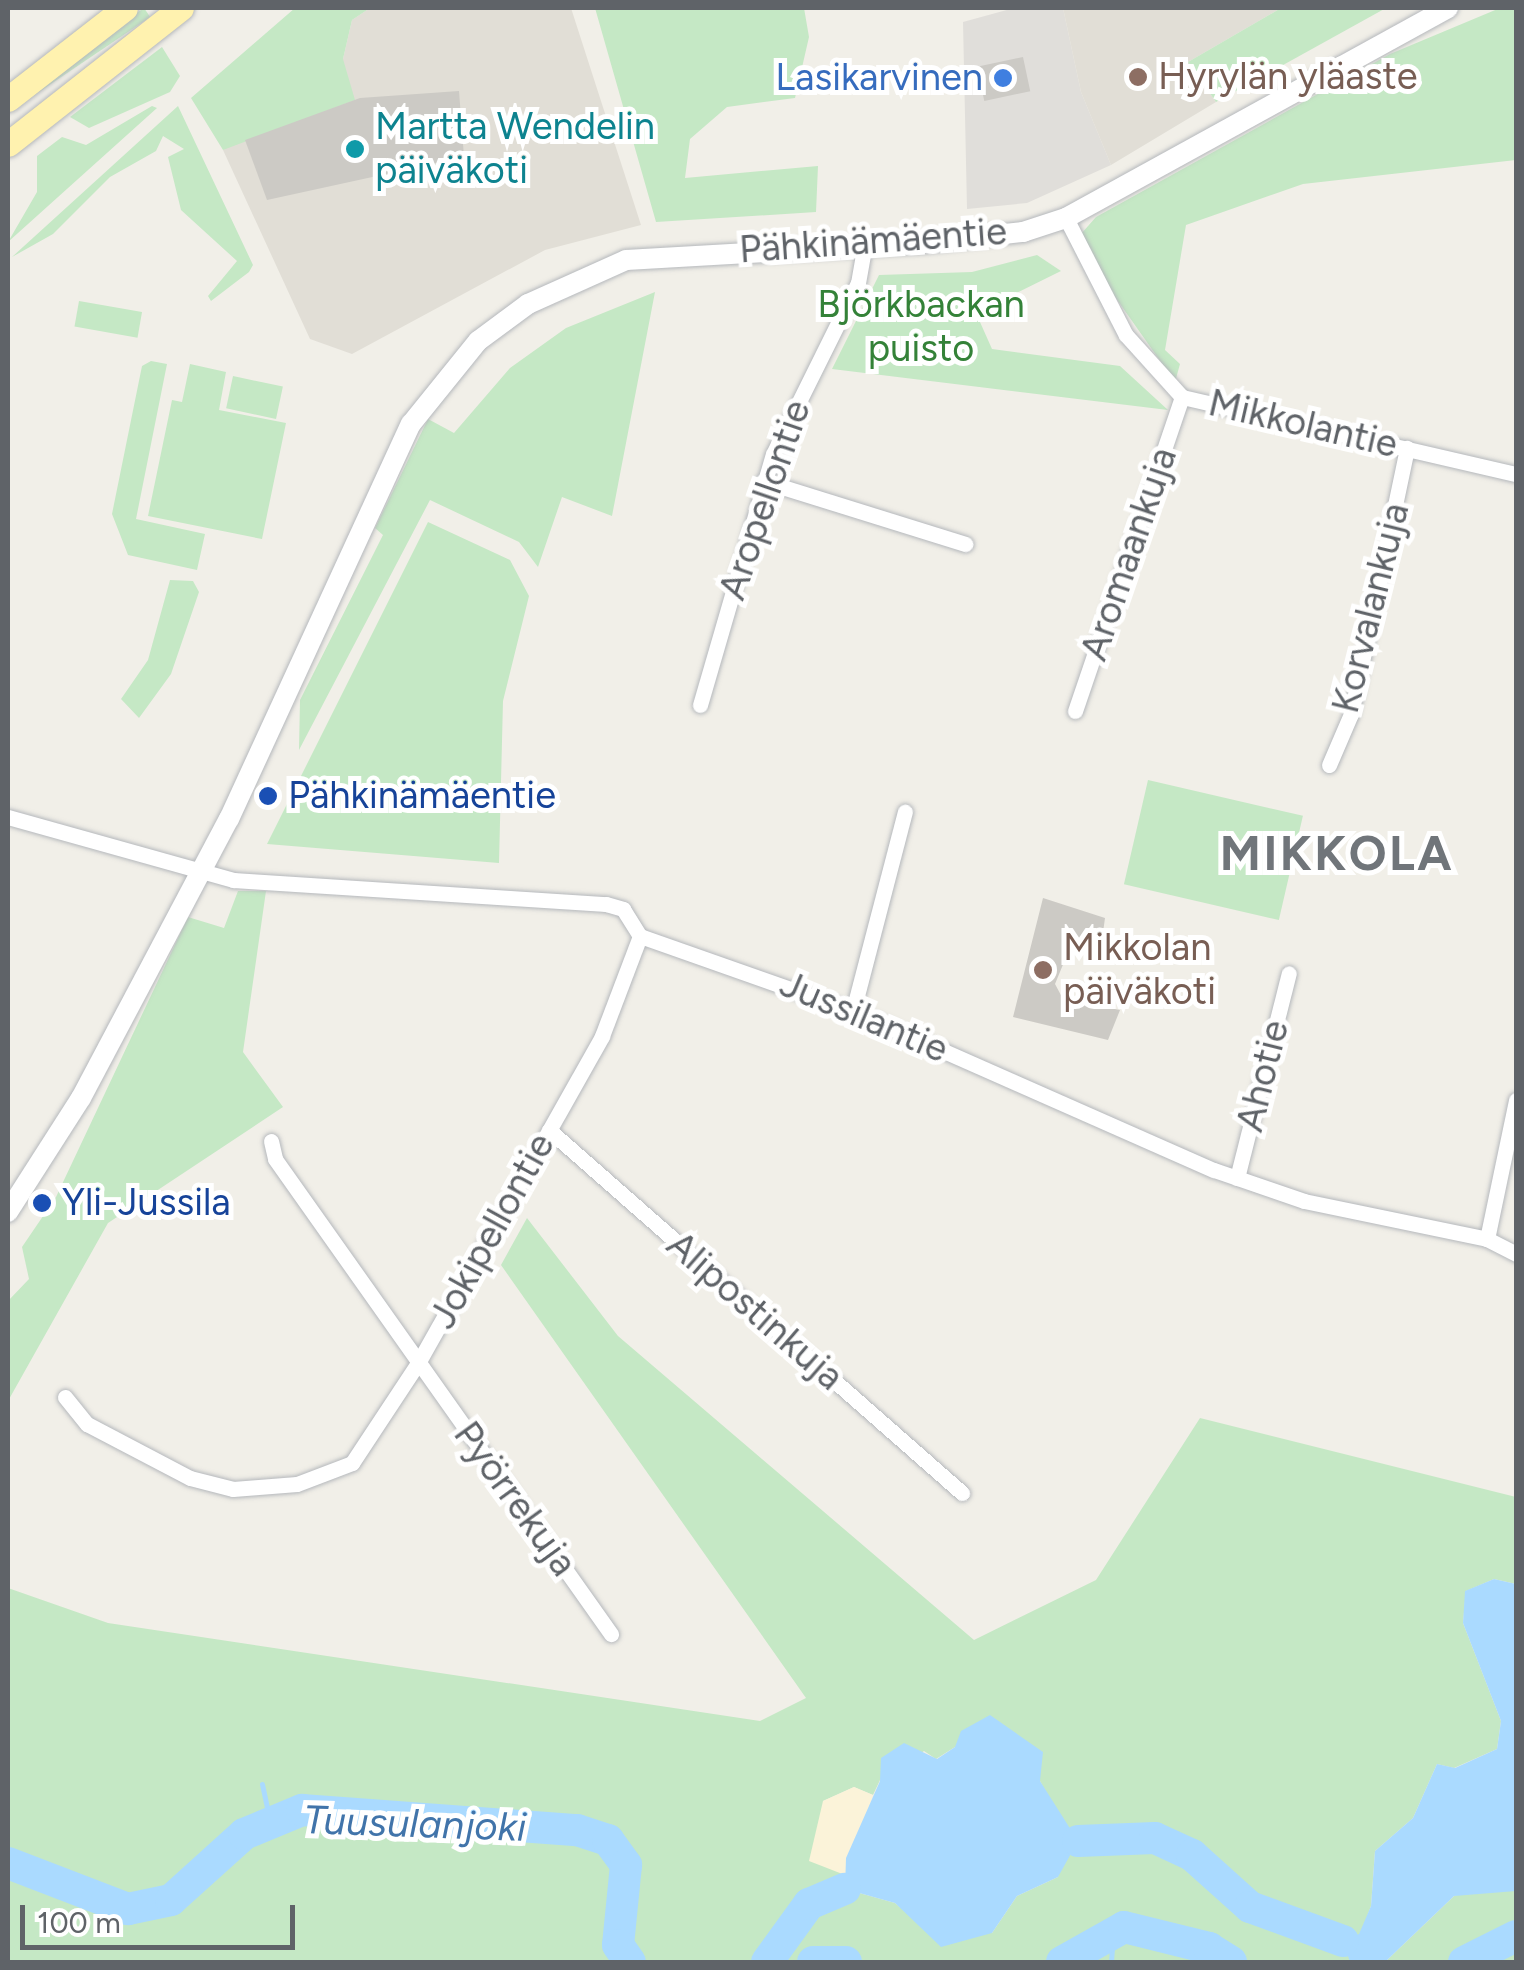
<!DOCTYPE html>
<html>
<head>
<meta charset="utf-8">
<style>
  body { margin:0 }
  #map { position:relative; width:1524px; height:1970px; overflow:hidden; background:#f1efe8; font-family:Figtree,sans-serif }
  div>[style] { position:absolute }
  .industrial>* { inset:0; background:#e0deda }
  .education>* { inset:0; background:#e1ded6 }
  .green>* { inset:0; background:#c5e8c5; transform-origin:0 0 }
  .sand>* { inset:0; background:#fbf3d9 }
  .water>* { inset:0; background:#aadaff }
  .stream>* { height:5px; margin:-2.5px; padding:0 2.5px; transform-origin:2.5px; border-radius:2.5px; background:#aadaff }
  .river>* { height:32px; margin:-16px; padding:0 16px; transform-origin:16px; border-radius:16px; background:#aadaff }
  .building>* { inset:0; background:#cccac5; transform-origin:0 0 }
  .roads { filter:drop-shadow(0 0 2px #b5b8bc) drop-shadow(0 0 2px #b5b8bc) }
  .minor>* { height:15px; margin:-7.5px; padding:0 7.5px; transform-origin:7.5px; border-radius:7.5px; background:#fff }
  .tertiary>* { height:20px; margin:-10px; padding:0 10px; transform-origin:10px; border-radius:10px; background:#fff }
  .primary>* { height:25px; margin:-12.5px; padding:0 12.5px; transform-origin:12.5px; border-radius:12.5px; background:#fff2af }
  .dots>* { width:28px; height:28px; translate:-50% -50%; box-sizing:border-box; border:5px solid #fff; border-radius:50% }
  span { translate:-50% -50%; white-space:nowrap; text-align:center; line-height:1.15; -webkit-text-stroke:10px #fff; paint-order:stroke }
  .education-label { font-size:38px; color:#785e54 }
  .left { translate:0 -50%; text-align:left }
  .shop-label { font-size:38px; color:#366cbe }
  .right { translate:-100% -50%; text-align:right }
  .culture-label { font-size:38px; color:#0d838f }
  .street-label { font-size:38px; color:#5f6368 }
  .park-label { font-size:38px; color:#348238 }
  .transit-label { font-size:38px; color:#164399 }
  .water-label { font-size:40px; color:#4174aa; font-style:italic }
  .district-label { font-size:48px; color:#70757a; font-weight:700; letter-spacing:2.5px }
  .frame { position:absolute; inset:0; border:10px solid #5f6368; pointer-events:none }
  .scale { position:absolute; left:20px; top:1905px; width:275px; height:45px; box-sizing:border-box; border:5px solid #5f6368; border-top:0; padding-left:12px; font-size:30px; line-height:35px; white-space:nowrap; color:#5f6368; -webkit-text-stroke:8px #fff; paint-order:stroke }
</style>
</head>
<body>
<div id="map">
  <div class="industrial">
    <i style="clip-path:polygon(1014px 8px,1063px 8px,1081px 92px,1111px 165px,1027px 203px,967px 209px,963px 22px)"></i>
  </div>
  <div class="education">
    <i style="clip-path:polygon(370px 8px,571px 8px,641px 225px,545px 250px,352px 354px,310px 339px,223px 150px,343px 59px,352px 20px)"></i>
    <i style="clip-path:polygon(1063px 8px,1281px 8px,1188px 62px,1216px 102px,1111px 165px,1081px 92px)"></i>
  </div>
  <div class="green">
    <i style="left:144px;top:8px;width:11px;height:172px;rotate:56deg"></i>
    <i style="clip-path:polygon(295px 8px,370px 8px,352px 20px,343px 59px,355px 100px,223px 150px,191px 98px)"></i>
    <i style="clip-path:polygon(595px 8px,804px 8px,809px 37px,795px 98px,727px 107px,690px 139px,685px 178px,818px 166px,816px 212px,656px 222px)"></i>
    <i style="clip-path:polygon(1281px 8px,1386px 8px,1216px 102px,1188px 62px)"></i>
    <i style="clip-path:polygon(1500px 8px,1516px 8px,1516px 160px,1303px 184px,1186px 225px,1165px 350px,1180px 364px,1175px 382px,1094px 267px,1081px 234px,1096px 217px,1390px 54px)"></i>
    <i style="clip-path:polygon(162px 47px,180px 76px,170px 92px,89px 128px,70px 117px)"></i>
    <i style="clip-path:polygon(152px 106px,157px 108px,8px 242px,37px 192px,37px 156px,62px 137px,86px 145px)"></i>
    <i style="clip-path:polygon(178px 106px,253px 265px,249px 272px,211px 301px,208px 296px,237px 261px,181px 210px,168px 157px,184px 149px,163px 136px,156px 151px,110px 177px,53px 234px,12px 257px)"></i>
    <i style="clip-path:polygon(1037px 255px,1061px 271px,976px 313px,992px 349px,1120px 366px,1168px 410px,832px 369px,879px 275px,972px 272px)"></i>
    <i style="clip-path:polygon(655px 292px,612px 516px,562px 497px,538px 567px,519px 542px,430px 500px,299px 750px,300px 700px,383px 535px,375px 528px,428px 419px,454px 433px,510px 368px,566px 328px)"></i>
    <i style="left:79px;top:301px;width:64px;height:26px;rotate:10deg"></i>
    <i style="clip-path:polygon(151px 361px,167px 364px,136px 519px,205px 534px,197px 570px,128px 555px,112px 514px,142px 366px)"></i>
    <i style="clip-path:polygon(190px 364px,226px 372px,219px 410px,286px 423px,262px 539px,148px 516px,172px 400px,182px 402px)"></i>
    <i style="left:233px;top:376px;width:51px;height:33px;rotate:12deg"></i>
    <i style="clip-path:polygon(428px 522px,510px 560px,529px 596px,503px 701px,499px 863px,267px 844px)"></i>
    <i style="clip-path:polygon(170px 580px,193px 581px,199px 592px,171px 674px,139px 718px,121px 699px,148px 660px)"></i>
    <i style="left:1148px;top:780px;width:159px;height:107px;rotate:13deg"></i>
    <i style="clip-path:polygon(238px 891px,266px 891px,243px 1052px,283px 1107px,108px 1223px,8px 1401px,8px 1301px,29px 1279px,22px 1247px,56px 1197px,188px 917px,224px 928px)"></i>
    <i style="clip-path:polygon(evenodd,527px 1218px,618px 1336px,974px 1640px,1096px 1580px,1200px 1418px,1516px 1497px,1516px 1584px,1494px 1579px,1466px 1591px,1463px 1623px,1501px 1721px,1497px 1749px,1454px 1768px,1437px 1764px,1413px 1818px,1375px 1851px,1371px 1906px,1350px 1962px,8px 1962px,8px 1588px,108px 1623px,760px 1721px,806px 1698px,501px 1265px,527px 1218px,955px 1747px,1040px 1781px,1066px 1830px,1058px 1877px,1017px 1896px,992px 1933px,917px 1922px,895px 1903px,845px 1889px,823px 1801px,854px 1787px,873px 1795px,880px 1780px,924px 1751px,936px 1759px,955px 1747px)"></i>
    <i style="clip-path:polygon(1471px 1890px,1516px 1891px,1516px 1962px,1385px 1962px,1454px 1896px)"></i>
  </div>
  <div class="sand">
    <i style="clip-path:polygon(854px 1787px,873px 1795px,845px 1875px,809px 1861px,823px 1801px)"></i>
  </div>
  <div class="water">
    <i style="clip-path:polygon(1494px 1579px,1516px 1584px,1516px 1891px,1454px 1896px,1385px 1962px,1350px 1962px,1343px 1941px,1359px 1934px,1371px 1906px,1375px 1851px,1413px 1818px,1437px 1764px,1455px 1768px,1497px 1749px,1501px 1721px,1463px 1623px,1465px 1591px)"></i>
    <i style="clip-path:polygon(990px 1715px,1043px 1752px,1040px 1781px,1078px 1841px,1058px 1877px,1017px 1896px,992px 1933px,941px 1947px,895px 1903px,845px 1889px,846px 1858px,880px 1781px,881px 1758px,904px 1743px,937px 1759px,955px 1747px,961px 1731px)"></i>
  </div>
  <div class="stream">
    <i style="left:262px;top:1784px;width:40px;rotate:78deg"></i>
    <i style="left:1111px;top:1962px;width:31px;rotate:-86deg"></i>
  </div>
  <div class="river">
    <i style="left:1078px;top:1841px;width:77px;rotate:-2.2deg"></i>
    <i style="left:1155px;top:1838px;width:41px;rotate:24.7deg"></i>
    <i style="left:1192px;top:1855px;width:78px;rotate:41.9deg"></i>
    <i style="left:1250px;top:1907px;width:99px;rotate:20.1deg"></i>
    <i style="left:8px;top:1863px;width:129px;rotate:21deg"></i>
    <i style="left:128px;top:1909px;width:44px;rotate:-11.8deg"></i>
    <i style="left:171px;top:1900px;width:98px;rotate:-42.1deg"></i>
    <i style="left:244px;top:1834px;width:63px;rotate:-22.5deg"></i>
    <i style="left:302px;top:1810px;width:276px;rotate:4.2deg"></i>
    <i style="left:577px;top:1830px;width:33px;rotate:18deg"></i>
    <i style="left:608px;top:1840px;width:31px;rotate:54deg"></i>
    <i style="left:626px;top:1865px;width:80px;rotate:95.7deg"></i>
    <i style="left:618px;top:1945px;width:21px;rotate:55deg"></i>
    <i style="left:767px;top:1962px;width:72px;rotate:-54.1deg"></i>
    <i style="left:809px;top:1904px;width:39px;rotate:-23deg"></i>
    <i style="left:813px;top:1962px;width:33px"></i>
    <i style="left:1062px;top:1962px;width:71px;rotate:-29.4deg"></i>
    <i style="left:1124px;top:1927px;width:88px;rotate:13.9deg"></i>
    <i style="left:1209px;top:1948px;width:26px;rotate:32deg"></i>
    <i style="left:1464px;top:1962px;width:58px;rotate:-26.6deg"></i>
  </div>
  <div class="building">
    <i style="left:1023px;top:57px;width:35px;height:47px;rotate:78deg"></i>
    <i style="clip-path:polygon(459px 91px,464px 157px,267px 200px,245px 140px,360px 98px)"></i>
    <i style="clip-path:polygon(1043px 898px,1105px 918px,1100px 954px,1069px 950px,1055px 984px,1063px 999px,1120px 1010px,1108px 1040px,1013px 1017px)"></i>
  </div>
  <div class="roads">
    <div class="minor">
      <i style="left:1066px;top:218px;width:131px;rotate:62.9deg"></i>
      <i style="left:1126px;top:335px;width:84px;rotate:47.9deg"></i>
      <i style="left:1182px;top:397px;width:343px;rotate:13deg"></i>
      <i style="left:763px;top:481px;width:212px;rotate:17.3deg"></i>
      <i style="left:700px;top:705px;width:261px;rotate:-73.8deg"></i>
      <i style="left:773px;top:454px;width:191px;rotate:-63.6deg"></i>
      <i style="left:858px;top:283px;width:39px;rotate:-80deg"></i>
      <i style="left:1075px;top:711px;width:332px;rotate:-71.2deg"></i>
      <i style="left:1329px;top:765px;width:56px;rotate:-66.7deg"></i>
      <i style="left:1351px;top:714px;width:272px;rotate:-78.1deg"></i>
      <i style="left:8px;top:817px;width:234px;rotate:15.6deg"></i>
      <i style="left:233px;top:880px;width:374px;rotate:3.7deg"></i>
      <i style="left:606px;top:904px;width:18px;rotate:16deg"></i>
      <i style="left:623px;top:909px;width:32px;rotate:58deg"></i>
      <i style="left:640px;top:936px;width:226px;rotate:19.4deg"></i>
      <i style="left:853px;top:1011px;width:394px;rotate:23.8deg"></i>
      <i style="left:1214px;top:1170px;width:95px;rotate:19deg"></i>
      <i style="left:1304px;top:1201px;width:187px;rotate:11.7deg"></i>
      <i style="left:1487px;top:1239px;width:33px;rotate:27deg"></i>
      <i style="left:853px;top:1011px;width:206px;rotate:-75.4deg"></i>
      <i style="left:549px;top:1130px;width:550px;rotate:41.31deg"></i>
      <i style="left:271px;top:1141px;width:18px;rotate:77deg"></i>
      <i style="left:275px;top:1159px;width:582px;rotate:54.73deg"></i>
      <i style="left:1237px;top:1178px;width:211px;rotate:-75.8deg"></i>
      <i style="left:1487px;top:1239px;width:142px;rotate:-78.2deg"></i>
      <i style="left:65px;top:1397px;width:35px;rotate:51deg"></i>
      <i style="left:87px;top:1424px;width:116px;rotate:27.7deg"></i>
      <i style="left:190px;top:1478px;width:44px;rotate:14.3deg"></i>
      <i style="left:233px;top:1489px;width:64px;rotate:-4.5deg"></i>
      <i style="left:297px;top:1484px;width:59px;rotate:-20.9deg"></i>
      <i style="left:352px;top:1463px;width:120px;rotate:-56.6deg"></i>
      <i style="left:418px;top:1363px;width:375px;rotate:-60.6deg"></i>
      <i style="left:602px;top:1036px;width:107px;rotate:-69.2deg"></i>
    </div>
    <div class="tertiary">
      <i style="left:8px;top:1212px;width:135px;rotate:-57.4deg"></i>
      <i style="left:81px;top:1098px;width:316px;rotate:-62.1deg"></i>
      <i style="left:229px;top:819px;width:435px;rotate:-65.3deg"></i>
      <i style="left:411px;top:424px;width:107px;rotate:-51.1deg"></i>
      <i style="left:478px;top:341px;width:62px;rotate:-36.5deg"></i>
      <i style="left:528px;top:304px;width:107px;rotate:-24.2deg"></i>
      <i style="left:626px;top:260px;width:297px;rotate:-3.3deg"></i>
      <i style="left:923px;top:243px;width:101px;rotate:-6.3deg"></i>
      <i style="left:1023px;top:232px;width:45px;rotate:-18deg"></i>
      <i style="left:1066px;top:218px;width:436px;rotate:-28.8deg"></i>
    </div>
    <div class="primary">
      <i style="left:8px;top:99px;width:148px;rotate:-37.9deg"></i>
      <i style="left:8px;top:144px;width:220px;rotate:-38.2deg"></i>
    </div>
  </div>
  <div class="dots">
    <i style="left:1138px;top:77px;background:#8d6e63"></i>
    <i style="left:1003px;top:78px;background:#3f7fe0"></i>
    <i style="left:355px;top:149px;background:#0f9aa8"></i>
    <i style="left:268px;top:796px;background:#1a4fb4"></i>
    <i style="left:1043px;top:970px;background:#8d6e63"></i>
    <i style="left:42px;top:1203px;background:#1a4fb4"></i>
  </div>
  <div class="education-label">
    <span class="left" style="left:1158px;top:77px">Hyrylän yläaste</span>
    <span class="left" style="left:1063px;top:970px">Mikkolan<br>päiväkoti</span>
  </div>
  <div class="shop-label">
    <span class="right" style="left:983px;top:78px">Lasikarvinen</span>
  </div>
  <div class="culture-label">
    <span class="left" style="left:375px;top:149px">Martta Wendelin<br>päiväkoti</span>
  </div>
  <div class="street-label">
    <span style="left:873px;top:241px;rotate:-4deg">Pähkinämäentie</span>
    <span style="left:1303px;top:424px;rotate:13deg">Mikkolantie</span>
    <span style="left:765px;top:500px;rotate:-71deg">Aropellontie</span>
    <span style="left:1129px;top:554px;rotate:-71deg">Aromaankuja</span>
    <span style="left:1371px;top:608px;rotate:-76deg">Korvalankuja</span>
    <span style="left:864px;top:1017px;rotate:23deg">Jussilantie</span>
    <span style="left:1263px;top:1076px;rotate:-76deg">Ahotie</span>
    <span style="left:492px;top:1231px;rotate:-61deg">Jokipellontie</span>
    <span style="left:755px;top:1311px;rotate:41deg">Alipostinkuja</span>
    <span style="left:515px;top:1499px;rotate:54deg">Pyörrekuja</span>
  </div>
  <div class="park-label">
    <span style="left:921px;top:327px">Björkbackan<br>puisto</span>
  </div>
  <div class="transit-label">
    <span class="left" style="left:288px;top:796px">Pähkinämäentie</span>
    <span class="left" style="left:62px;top:1203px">Yli-Jussila</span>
  </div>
  <div class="water-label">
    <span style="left:415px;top:1823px;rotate:2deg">Tuusulanjoki</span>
  </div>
  <div class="district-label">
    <span style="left:1337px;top:854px">MIKKOLA</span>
  </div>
  <div class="frame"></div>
  <div class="scale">100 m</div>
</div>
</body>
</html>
